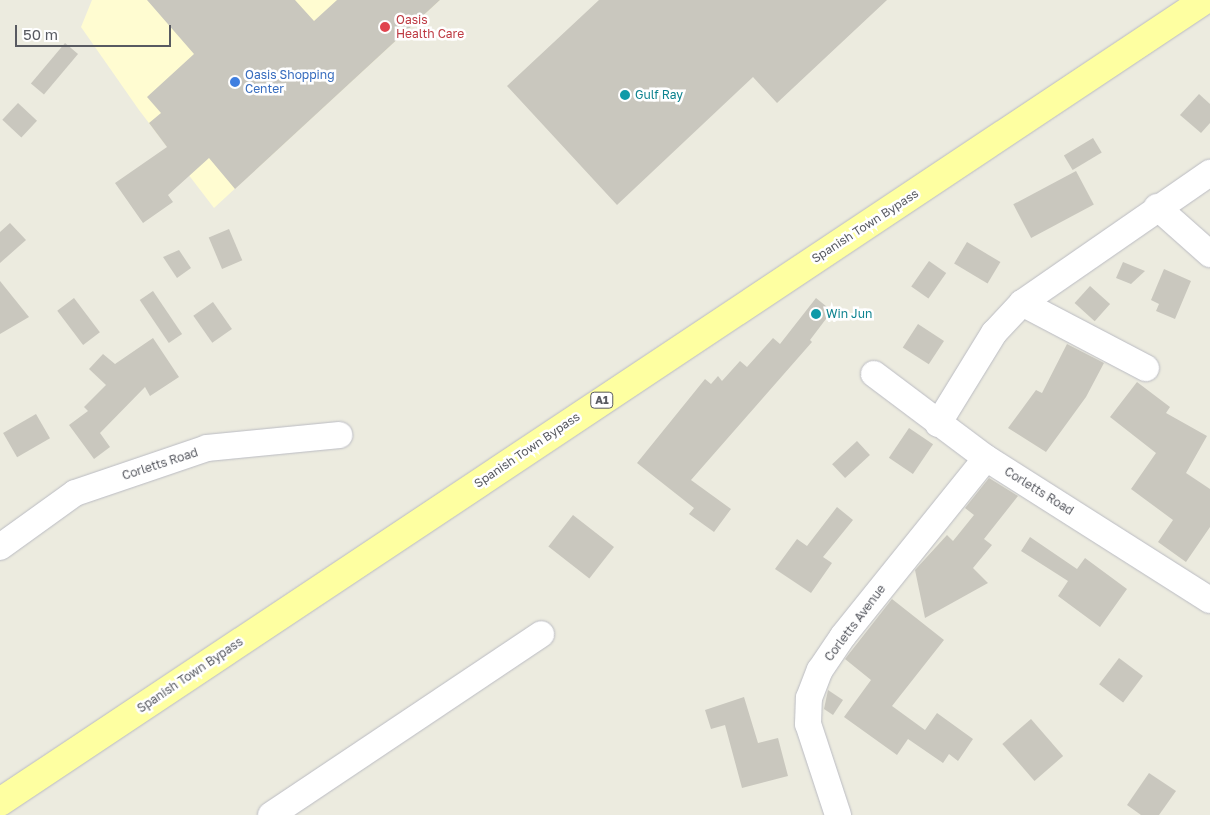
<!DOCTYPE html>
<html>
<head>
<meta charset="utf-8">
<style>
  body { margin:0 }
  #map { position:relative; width:1210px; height:815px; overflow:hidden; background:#ecebdf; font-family:"Golos Text",sans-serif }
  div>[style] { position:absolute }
  .commercial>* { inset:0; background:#fffcd1 }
  .building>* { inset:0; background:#c9c7be; transform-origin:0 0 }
  .roads { filter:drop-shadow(0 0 1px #babbc2) drop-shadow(0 0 1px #babbc2) }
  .minor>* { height:26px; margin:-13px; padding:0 13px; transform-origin:13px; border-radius:13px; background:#fff }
  .major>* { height:28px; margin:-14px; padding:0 14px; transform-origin:14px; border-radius:14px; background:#feffa1 }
  .dots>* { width:14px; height:14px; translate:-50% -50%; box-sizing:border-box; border:2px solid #fff; border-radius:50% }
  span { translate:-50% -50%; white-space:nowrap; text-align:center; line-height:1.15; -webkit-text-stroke:5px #fff; paint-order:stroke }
  .shield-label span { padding:1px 4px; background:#fff; border:1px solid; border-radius:4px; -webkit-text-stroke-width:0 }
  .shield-label { font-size:11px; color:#585a61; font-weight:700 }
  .health-label { font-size:12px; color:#be3a42 }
  .left { translate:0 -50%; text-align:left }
  .shop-label { font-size:12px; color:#366cbe }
  .culture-label { font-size:12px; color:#0d838f }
  .street-label { font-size:12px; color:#585a61 }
  .scale { position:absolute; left:15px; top:25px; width:156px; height:22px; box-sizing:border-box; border:2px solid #585a61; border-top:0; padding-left:6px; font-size:15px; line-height:18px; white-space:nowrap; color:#585a61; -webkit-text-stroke:4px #fff; paint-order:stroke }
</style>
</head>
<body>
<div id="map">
  <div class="commercial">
    <i style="clip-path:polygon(92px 0,440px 0,214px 208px,139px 110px,81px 27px)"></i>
  </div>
  <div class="building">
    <i style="clip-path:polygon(147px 0,295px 0,314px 21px,337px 0,440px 0,235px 189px,209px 158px,168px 195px,173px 202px,143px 223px,115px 183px,167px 147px,149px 123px,161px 113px,147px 97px,194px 54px)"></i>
    <i style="clip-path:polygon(599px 0,887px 0,777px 103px,753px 77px,617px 205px,507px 86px)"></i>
    <i style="left:65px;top:43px;width:17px;height:53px;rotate:40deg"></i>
    <i style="clip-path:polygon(1199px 94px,1210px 104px,1210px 123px,1201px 133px,1180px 115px)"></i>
    <i style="left:18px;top:103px;width:26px;height:23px;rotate:43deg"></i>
    <i style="left:1093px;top:138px;width:17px;height:34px;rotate:59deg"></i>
    <i style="left:1076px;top:171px;width:38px;height:71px;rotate:62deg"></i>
    <i style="clip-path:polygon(10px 223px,26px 240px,0 263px,0 232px)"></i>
    <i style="left:229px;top:229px;width:34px;height:22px;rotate:67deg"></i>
    <i style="left:967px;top:242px;width:39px;height:25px;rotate:31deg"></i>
    <i style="clip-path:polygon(179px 250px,191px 268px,177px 278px,163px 257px)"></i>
    <i style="left:929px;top:261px;width:21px;height:31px;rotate:35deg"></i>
    <i style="clip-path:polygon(1123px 262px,1145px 271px,1131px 284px,1116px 278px)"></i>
    <i style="clip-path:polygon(1164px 269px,1191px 281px,1175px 319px,1156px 311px,1159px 304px,1151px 300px)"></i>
    <i style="clip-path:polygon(0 281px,29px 317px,0 334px)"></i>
    <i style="left:1090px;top:286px;width:27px;height:23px;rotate:42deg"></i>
    <i style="left:153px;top:291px;width:52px;height:16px;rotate:56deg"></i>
    <i style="left:74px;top:298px;width:43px;height:21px;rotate:53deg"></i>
    <i style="clip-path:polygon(816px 298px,832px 311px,810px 340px,812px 342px,691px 480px,731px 509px,714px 532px,689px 514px,694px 508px,637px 463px,705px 379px,711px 384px,718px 376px,722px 381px,740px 361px,747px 367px,773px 338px,780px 344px)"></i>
    <i style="left:213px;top:302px;width:33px;height:24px;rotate:55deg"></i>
    <i style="left:918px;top:324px;width:31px;height:28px;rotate:33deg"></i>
    <i style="clip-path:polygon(153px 338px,179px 377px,150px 396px,145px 387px,100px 433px,110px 447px,94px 459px,69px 425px,88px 411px,84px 407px,106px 385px,89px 369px,103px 354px,115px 364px)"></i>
    <i style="clip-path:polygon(1067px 344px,1104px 363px,1086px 397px,1046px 452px,1008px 428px,1036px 390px,1042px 393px)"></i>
    <i style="clip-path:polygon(1137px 382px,1170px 407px,1166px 413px,1207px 436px,1186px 473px,1210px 489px,1210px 527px,1186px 562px,1158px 542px,1173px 520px,1131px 489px,1156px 453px,1110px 417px)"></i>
    <i style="left:36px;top:414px;width:28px;height:38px;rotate:60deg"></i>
    <i style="left:909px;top:428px;width:29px;height:36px;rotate:34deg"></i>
    <i style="left:857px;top:441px;width:19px;height:34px;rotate:47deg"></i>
    <i style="clip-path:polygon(989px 478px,1018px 496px,984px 539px,992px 545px,973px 568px,988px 583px,925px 618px,915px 570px,947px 535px,953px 541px,974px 515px,965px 508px)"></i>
    <i style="clip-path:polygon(837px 507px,853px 520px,823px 557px,832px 563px,811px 593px,775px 569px,797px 539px,807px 546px)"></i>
    <i style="left:573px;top:515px;width:52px;height:40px;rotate:38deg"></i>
    <i style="clip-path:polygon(1030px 537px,1077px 569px,1085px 558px,1127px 589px,1100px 627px,1058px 596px,1068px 581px,1021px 551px)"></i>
    <i style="clip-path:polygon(892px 599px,944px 640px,892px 706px,925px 730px,937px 713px,973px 739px,958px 761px,949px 754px,943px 763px,908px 739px,897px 755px,844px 717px,871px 680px,845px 659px)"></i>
    <i style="left:1119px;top:658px;width:30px;height:33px;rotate:37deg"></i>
    <i style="clip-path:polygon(828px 690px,843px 700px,833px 715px,824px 709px)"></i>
    <i style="clip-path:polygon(744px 697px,758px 743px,778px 738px,788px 776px,742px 788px,725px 725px,711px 729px,705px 710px)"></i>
    <i style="left:1031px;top:719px;width:49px;height:38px;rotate:49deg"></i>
    <i style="clip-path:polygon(1149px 773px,1176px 791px,1159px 815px,1141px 815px,1127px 805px)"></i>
  </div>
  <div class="roads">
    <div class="minor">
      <i style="left:1157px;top:207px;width:71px;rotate:41.6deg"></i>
      <i style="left:1022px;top:303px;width:140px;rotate:27.7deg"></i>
      <i style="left:874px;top:374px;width:140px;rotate:36.9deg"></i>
      <i style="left:986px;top:458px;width:265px;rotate:32.4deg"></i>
      <i style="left:938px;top:424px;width:107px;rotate:-58.4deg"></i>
      <i style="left:994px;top:333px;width:41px;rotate:-47deg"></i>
      <i style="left:1022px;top:303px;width:229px;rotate:-34.7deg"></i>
      <i style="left:0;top:547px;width:92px;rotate:-35.8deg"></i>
      <i style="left:75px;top:493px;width:139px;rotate:-18.8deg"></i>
      <i style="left:207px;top:448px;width:133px;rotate:-5.6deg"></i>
      <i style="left:271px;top:815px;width:325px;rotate:-33.8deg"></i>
      <i style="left:838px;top:815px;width:96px;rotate:-108.2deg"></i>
      <i style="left:808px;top:724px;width:26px;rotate:-88deg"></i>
      <i style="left:809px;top:698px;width:30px;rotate:-69deg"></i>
      <i style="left:820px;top:670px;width:41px;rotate:-55.9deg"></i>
      <i style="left:843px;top:636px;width:228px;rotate:-51.2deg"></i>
    </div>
    <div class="major">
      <i style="left:0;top:802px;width:1447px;rotate:-33.65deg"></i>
    </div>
  </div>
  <div class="dots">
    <i style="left:385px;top:27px;background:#e0444e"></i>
    <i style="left:235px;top:82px;background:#3f7fe0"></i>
    <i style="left:625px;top:95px;background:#0f9aa8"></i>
    <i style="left:816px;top:314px;background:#0f9aa8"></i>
  </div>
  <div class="shield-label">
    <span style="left:602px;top:400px">A1</span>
  </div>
  <div class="health-label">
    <span class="left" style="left:396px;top:27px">Oasis<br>Health Care</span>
  </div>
  <div class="shop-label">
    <span class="left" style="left:245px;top:82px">Oasis Shopping<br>Center</span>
  </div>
  <div class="culture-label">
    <span class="left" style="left:635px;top:95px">Gulf Ray</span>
    <span class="left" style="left:826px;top:314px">Win Jun</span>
  </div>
  <div class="street-label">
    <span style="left:865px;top:226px;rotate:-33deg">Spanish Town Bypass</span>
    <span style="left:527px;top:450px;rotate:-34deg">Spanish Town Bypass</span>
    <span style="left:160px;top:464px;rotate:-18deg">Corletts Road</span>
    <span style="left:1039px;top:491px;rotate:32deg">Corletts Road</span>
    <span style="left:855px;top:623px;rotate:-53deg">Corletts Avenue</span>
    <span style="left:190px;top:675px;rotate:-34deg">Spanish Town Bypass</span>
  </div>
  <div class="scale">50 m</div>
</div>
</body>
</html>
